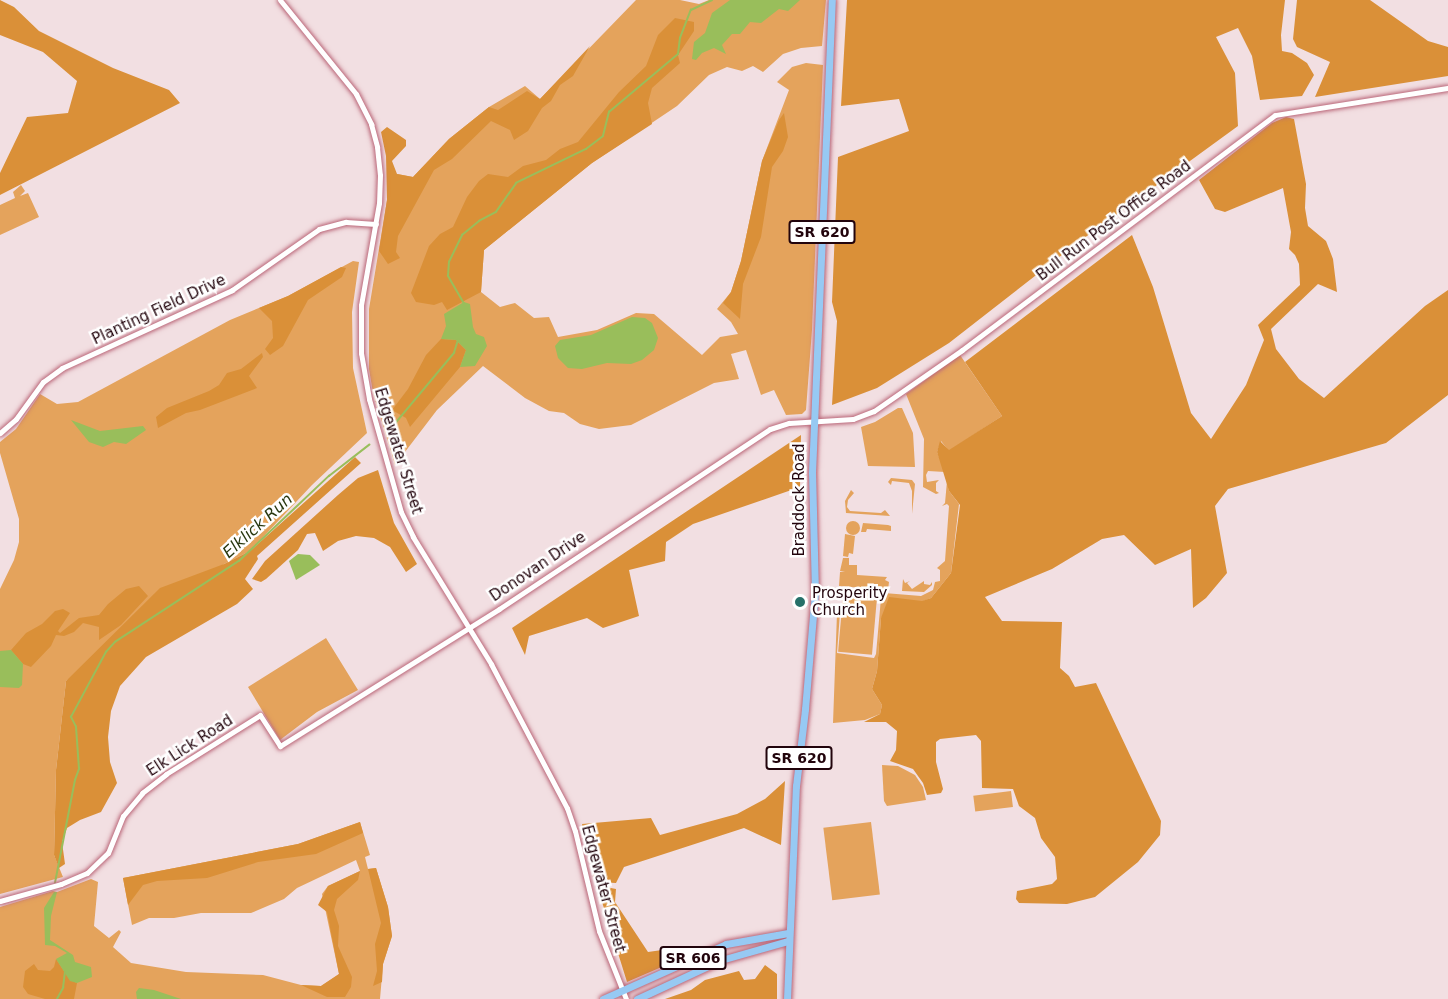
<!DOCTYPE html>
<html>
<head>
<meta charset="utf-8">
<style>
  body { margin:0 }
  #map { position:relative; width:1448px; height:999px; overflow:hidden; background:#f2dfe2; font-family:"DejaVu Sans",sans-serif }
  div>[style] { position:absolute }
  .green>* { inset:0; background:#e4a35c; transform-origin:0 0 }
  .round { border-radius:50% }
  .forest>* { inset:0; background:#da9038 }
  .water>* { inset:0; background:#99be5b }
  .stream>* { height:1.5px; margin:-0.75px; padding:0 0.75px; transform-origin:0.75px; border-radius:0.75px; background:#99be5b }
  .roads { filter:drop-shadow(0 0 2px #ba6678) drop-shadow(0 0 2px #ba6678) }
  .tertiary>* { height:5px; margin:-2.5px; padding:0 2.5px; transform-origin:2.5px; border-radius:2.5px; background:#fff }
  .primary>* { height:7px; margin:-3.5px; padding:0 3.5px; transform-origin:3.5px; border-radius:3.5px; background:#97c9f3 }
  .dots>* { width:16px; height:16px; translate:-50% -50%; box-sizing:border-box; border:3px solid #fff; border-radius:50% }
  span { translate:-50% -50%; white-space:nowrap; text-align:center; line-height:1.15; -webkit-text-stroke:5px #fff; paint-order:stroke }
  .shield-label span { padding:2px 4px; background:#fff; border:2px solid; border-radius:4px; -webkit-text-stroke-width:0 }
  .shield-label { font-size:14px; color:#22040c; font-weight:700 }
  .street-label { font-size:15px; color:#22040c }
  .poi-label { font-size:15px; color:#22040c }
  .left { translate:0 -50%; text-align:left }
  .water-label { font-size:16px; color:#29380f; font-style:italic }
</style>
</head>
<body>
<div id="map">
  <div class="green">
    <i style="clip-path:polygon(636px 0,680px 0,699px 4px,709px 0,826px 0,822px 46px,801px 48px,783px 54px,763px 72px,753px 66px,742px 71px,727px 67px,709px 75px,677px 106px,592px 163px,484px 250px,481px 292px,500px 307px,515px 303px,534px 318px,549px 317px,558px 337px,597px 330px,636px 313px,654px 314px,702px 355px,720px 337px,738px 334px,731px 322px,717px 309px,731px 292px,741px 261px,762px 161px,789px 90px,777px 82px,792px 67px,806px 63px,823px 65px,812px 330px,806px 410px,802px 414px,786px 415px,774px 390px,761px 395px,746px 350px,731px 354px,739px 379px,714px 383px,631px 425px,599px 429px,580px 424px,564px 413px,549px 411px,525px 398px,483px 366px,437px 410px,395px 465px,373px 393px,369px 369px,369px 309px,387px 200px,387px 172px,413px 177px,449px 139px,489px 107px,525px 86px,540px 99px)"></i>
    <i style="clip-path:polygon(21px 185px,25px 191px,20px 196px,28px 193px,39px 217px,0 235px,0 205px,15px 198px,13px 192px)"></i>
    <i style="clip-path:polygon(353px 261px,359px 262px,352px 312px,353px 368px,367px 433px,312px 485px,250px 551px,224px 564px,66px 681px,56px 770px,54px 855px,63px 877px,0 894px,0 589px,14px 560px,19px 542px,19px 519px,0 453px,0 442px,16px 429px,40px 394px,57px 404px,78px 402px,230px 320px,288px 296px)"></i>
    <i style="clip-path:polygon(960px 355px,1002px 416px,949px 451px,941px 441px,937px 452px,945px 472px,928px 471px,926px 475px,927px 482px,939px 480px,936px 483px,936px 491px,939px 493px,936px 494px,923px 487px,924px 439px,906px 394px)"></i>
    <i style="clip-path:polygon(898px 408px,902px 408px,913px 433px,915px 467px,868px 466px,861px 427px,875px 422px)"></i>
    <i style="clip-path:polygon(891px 478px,912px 480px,915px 484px,912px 514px,912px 491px,909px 483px,892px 481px,891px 485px,888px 482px)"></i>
    <i style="clip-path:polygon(947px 481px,949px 491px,959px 504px,951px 573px,931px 598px,881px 618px,877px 671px,872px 689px,882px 705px,880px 714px,865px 720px,833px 723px,837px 613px,840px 613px,837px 653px,874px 658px,876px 654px,881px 598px,847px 594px,847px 590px,921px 596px,933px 590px,935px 582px,940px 581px,940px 570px,937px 568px,945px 561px,949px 506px,947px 504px,942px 506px,945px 503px)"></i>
    <i style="clip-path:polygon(851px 490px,854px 493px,848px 500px,847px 507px,850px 511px,881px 513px,885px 510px,890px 516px,846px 513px,845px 501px)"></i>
    <i class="round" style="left:846px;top:521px;width:14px;height:14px"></i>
    <i style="clip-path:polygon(863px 523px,888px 525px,891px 526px,891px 531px,867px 529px,866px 532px,861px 532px)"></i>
    <i style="clip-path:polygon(845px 534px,855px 536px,853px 554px,849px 553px,848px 557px,843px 556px)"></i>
    <i style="clip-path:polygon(843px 558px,849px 558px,849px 565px,857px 565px,857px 575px,887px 577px,885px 580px,889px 582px,888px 590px,839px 586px,840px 572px,845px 572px,840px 571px)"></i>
    <i style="clip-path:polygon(903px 579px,905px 583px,910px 581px,907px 583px,912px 589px,924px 581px,924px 584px,930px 585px,932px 582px,932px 585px,924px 592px,902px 591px)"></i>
    <i style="left:843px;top:596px;width:34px;height:56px;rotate:5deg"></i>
    <i style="clip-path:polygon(326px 638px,358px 690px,317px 712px,280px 740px,248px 687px)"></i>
    <i style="clip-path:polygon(882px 765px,898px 766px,915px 775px,923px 787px,926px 800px,887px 806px,884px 801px)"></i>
    <i style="left:1011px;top:791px;width:16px;height:38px;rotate:83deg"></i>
    <i style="clip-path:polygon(360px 822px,370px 855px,365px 857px,368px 869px,376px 868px,388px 907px,392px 936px,383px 964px,380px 999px,0 999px,0 907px,53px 891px,57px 892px,91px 879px,98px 882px,94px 926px,109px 938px,119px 930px,121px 932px,113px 947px,131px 963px,186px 972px,263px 975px,301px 985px,321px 986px,339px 974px,322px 894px,328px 886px,360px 871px,356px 860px,297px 888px,284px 899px,251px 913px,201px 913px,174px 918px,149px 918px,132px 925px,123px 878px,298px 844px)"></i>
    <i style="left:871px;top:822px;width:73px;height:48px;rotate:83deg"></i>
  </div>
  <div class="forest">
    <i style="clip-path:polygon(0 0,14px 7px,39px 31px,113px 68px,169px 90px,180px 103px,0 195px,0 173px,27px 117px,68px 113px,77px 81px,43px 52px,0 35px)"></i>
    <i style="clip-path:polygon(847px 0,1285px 0,1281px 35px,1282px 51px,1292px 53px,1307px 63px,1314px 75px,1302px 96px,1260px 100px,1252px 56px,1238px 28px,1216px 37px,1235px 73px,1238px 126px,1076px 244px,949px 343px,877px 388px,832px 405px,837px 321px,832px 302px,838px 157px,909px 131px,899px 99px,841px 106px)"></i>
    <i style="clip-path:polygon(1297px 0,1370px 0,1428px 41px,1448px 47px,1448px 76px,1315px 97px,1330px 62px,1297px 47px,1293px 39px)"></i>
    <i style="clip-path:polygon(675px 18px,694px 22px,694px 31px,678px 55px,680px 63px,652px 88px,648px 103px,652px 124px,592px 163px,484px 250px,481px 292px,447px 310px,442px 302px,434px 305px,416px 302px,411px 293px,429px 246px,440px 234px,453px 227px,467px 197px,479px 181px,488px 174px,508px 177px,523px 166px,546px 160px,560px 149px,578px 142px,619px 92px,646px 66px,658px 35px)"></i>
    <i style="clip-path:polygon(590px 46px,573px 76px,560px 85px,551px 101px,542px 108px,528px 131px,514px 140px,510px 130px,491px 121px,452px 159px,434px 170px,398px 236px,396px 252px,400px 258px,388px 264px,379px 251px,387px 200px,386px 156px,381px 132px,387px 127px,406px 140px,406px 146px,392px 161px,397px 174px,413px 177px,449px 139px,489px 107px,498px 110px,527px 91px,540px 99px)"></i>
    <i style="clip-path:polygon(784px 113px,788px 137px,783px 151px,772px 167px,761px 237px,743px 284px,740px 319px,723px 303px,731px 292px,741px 261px,762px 161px,779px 120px)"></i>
    <i style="clip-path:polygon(1286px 117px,1294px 119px,1306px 184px,1305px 208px,1308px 226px,1326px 241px,1333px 259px,1337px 292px,1318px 284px,1271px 329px,1276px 349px,1299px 379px,1324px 398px,1425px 306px,1448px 290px,1448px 395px,1386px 443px,1228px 489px,1215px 506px,1227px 573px,1206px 598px,1193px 608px,1191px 549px,1155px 565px,1124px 535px,1102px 539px,1052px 569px,985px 597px,1002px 621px,1062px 622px,1060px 668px,1069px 676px,1075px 687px,1096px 683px,1161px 821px,1160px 835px,1138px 862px,1095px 897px,1067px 904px,1019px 903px,1016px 899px,1017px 891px,1052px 884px,1057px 879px,1055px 857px,1041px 838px,1035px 818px,1019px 806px,1013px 789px,982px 788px,981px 741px,976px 735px,940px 739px,936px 742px,936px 762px,943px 789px,941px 793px,927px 795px,923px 783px,913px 769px,890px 761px,896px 750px,897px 731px,886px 722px,864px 722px,880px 714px,882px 705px,872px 689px,877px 671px,881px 618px,889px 597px,922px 601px,931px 598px,951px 573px,960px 505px,949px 491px,937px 452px,940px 441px,949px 450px,1002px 416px,965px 362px,1132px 235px,1153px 287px,1191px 413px,1211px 439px,1246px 385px,1264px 340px,1258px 325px,1300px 285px,1299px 264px,1295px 255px,1289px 249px,1291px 232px,1283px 188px,1225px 212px,1215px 209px,1199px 180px,1272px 123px)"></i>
    <i style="clip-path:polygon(341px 267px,346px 268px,342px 277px,308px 300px,283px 346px,270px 355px,265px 349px,273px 338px,272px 321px,259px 308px,288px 296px)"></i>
    <i style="clip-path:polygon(441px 339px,456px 340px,466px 350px,460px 367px,410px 427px,406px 418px,392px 410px,408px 389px,426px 355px)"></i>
    <i style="clip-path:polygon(262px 353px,263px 357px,249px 376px,257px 388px,200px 410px,186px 413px,158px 428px,156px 417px,167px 408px,209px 391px,219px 385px,227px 373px,241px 369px)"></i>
    <i style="clip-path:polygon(801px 435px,800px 487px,693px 524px,666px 542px,665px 561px,629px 570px,639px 616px,603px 628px,587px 618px,529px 636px,525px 655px,512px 628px)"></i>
    <i style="clip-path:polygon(355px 457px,361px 463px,257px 556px,258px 559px,245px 579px,253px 589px,237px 604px,146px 657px,120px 686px,111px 711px,108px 737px,110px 762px,117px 783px,101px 812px,80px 820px,67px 828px,62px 842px,65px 864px,59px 868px,54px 855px,56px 770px,66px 681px,160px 588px,224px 564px,250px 551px)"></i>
    <i style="clip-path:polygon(378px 470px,394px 523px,417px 564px,406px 572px,390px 547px,374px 538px,356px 536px,338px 541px,323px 551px,315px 533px,307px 534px,298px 550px,266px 579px,261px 582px,252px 579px,265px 561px,338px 495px,358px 478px)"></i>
    <i style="clip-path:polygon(139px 586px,148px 596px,121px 625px,99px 640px,99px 627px,83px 623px,74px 632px,64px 636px,56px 635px,51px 646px,31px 667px,23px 664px,11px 650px,26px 633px,42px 624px,55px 611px,63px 609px,70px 613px,58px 631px,60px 633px,79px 618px,99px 615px,108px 604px,126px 589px)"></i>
    <i style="clip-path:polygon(785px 781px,781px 845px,744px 828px,624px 867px,616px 883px,595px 882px,582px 824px,651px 818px,660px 835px,737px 814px,765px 799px)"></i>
    <i style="clip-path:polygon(360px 822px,363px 833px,316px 854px,258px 862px,207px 878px,157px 881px,143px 885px,128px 905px,123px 878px,298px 844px)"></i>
    <i style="clip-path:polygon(376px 868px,388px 907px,392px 936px,383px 964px,382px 982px,373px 986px,377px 971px,375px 944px,381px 923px,368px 869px)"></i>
    <i style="clip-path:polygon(360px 871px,358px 880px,337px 899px,334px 910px,339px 926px,338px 946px,352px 977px,351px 987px,345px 997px,327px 997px,301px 985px,321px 986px,339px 974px,327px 912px,318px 905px,328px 886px)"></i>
    <i style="clip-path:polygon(606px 887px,616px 889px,615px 902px,648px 952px,662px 950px,671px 963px,627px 982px,598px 889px)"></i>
    <i style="clip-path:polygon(56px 959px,70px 980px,77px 983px,74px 999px,45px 999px,28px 994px,23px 987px,25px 971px,34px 964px,38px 970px,50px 971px,54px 967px)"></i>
    <i style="clip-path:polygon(765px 965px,777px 974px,777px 999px,665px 999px,691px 990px,705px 980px,739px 971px,744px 980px,755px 979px)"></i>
  </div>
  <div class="water">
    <i style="clip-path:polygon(730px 0,800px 0,788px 11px,779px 9px,761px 23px,750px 22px,740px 34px,732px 34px,722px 45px,726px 54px,714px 48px,702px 53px,696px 60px,692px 59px,694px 42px,705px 33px,712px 13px)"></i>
    <i style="clip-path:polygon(464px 302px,470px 304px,473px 327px,476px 334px,484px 337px,487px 346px,475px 366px,460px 367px,466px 350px,456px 340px,441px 339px,446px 326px,444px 314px)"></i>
    <i style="clip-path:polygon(632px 317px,645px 318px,652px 323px,658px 338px,654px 350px,642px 360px,631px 364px,607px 363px,582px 369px,568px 368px,558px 358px,555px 346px,560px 340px,591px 335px)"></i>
    <i style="clip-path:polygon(71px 420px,100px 431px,143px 426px,146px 430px,126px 444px,114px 442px,103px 447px,89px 442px)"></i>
    <i style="clip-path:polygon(298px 554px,310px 555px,320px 565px,296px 580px,289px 561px)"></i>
    <i style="clip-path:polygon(11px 650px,23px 664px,22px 685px,19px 688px,0 687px,0 651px)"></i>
    <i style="clip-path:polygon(54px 892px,57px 892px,51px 916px,50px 940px,73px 955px,75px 962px,91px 967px,92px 977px,77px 983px,70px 981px,56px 959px,67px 953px,55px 946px,45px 945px,44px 908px)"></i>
    <i style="clip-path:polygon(139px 988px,154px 990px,181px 999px,137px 999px,136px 992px)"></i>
  </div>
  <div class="stream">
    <i style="left:464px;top:304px;width:32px;rotate:-120deg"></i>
    <i style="left:448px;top:276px;width:14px;rotate:-86deg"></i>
    <i style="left:449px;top:262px;width:30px;rotate:-64deg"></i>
    <i style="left:462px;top:235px;width:22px;rotate:-39deg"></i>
    <i style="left:479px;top:221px;width:19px;rotate:-28deg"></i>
    <i style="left:496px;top:212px;width:35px;rotate:-55deg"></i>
    <i style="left:516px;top:183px;width:78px;rotate:-25.9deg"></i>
    <i style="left:586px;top:149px;width:21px;rotate:-37deg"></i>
    <i style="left:603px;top:136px;width:25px;rotate:-76deg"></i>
    <i style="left:609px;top:112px;width:90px;rotate:-40deg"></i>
    <i style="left:678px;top:54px;width:16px;rotate:-83deg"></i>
    <i style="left:680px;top:38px;width:30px;rotate:-69deg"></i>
    <i style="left:691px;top:10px;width:23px;rotate:-25deg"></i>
    <i style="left:388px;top:432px;width:103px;rotate:-50.1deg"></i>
    <i style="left:454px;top:353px;width:14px;rotate:-73deg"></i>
    <i style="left:55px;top:883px;width:105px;rotate:-79deg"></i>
    <i style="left:75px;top:780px;width:12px;rotate:-70deg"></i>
    <i style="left:79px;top:769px;width:42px;rotate:-94.1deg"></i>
    <i style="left:76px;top:727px;width:11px;rotate:-117deg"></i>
    <i style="left:71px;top:717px;width:74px;rotate:-61.7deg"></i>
    <i style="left:106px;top:652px;width:13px;rotate:-48deg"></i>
    <i style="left:115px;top:642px;width:148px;rotate:-33.2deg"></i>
    <i style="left:239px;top:561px;width:124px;rotate:-43.4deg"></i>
    <i style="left:329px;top:476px;width:51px;rotate:-37.8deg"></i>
    <i style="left:57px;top:999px;width:13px;rotate:-61deg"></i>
    <i style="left:63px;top:988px;width:16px;rotate:-83deg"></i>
  </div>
  <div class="roads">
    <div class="tertiary">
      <i style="left:280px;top:0;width:121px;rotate:51deg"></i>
      <i style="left:356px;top:94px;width:34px;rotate:63deg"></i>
      <i style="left:371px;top:124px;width:24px;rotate:75deg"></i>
      <i style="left:377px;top:147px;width:28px;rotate:84deg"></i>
      <i style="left:380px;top:175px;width:28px;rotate:92deg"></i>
      <i style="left:379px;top:203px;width:104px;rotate:100deg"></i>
      <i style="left:361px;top:305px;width:48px;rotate:90deg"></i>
      <i style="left:361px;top:353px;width:47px;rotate:80.1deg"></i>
      <i style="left:369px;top:399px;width:117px;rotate:74.2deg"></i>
      <i style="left:401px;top:512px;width:28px;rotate:64deg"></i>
      <i style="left:413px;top:537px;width:149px;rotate:58.4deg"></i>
      <i style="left:491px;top:664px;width:163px;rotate:62.2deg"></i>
      <i style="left:567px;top:808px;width:24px;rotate:71deg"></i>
      <i style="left:575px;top:831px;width:103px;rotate:76.5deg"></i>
      <i style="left:599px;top:931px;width:73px;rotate:68.3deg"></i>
      <i style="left:0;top:433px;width:21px;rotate:-41deg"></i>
      <i style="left:16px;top:419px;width:46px;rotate:-53.9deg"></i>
      <i style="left:43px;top:382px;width:24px;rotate:-36deg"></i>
      <i style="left:62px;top:368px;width:187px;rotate:-24.6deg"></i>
      <i style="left:232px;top:290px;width:106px;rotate:-35deg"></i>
      <i style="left:319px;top:229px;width:28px;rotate:-15deg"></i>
      <i style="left:346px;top:222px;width:30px;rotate:4deg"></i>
      <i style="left:0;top:901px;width:63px;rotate:-15.6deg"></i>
      <i style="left:61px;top:884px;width:28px;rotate:-23deg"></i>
      <i style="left:87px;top:873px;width:29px;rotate:-44deg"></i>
      <i style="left:108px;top:853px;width:40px;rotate:-68deg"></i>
      <i style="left:123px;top:816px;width:30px;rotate:-50deg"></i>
      <i style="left:142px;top:793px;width:31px;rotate:-38deg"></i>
      <i style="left:166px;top:774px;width:111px;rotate:-32.1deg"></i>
      <i style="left:260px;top:715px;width:37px;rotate:57deg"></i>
      <i style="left:280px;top:746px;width:258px;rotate:-32deg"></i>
      <i style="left:499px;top:609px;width:325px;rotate:-33.6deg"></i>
      <i style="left:770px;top:429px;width:20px;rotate:-18deg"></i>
      <i style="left:789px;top:423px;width:64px;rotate:-3.6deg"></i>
      <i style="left:853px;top:419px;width:22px;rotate:-21deg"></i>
      <i style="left:874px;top:411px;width:107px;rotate:-34.7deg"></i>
      <i style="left:962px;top:350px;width:391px;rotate:-36.9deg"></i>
      <i style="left:1275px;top:115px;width:175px;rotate:-8.9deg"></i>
    </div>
    <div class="primary">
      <i style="left:603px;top:999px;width:135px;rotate:-24.1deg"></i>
      <i style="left:726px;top:944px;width:63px;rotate:-10.1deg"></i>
      <i style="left:637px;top:999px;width:93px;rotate:-24.9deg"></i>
      <i style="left:721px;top:960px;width:70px;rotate:-15.8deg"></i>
      <i style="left:787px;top:999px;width:213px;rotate:-87.6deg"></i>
      <i style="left:796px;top:786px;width:78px;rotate:-83.3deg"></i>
      <i style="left:805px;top:709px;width:116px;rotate:-85.1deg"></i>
      <i style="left:815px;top:593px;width:120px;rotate:-91.4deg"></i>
      <i style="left:812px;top:473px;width:473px;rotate:-87.6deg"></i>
    </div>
  </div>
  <div class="dots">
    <i style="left:800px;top:602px;background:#277069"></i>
  </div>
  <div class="shield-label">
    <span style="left:822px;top:232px">SR 620</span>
    <span style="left:799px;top:758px">SR 620</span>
    <span style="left:693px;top:958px">SR 606</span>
  </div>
  <div class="street-label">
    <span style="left:1114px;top:221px;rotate:-37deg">Bull Run Post Office Road</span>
    <span style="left:159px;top:310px;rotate:-25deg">Planting Field Drive</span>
    <span style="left:398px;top:451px;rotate:73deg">Edgewater Street</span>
    <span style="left:800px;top:500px;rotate:-90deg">Braddock Road</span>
    <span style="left:538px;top:567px;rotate:-34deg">Donovan Drive</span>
    <span style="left:190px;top:746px;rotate:-33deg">Elk Lick Road</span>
    <span style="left:603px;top:889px;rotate:75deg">Edgewater Street</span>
  </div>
  <div class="poi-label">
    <span class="left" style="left:812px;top:602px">Prosperity<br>Church</span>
  </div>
  <div class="water-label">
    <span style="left:258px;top:526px;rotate:-42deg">Elklick Run</span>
  </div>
</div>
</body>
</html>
